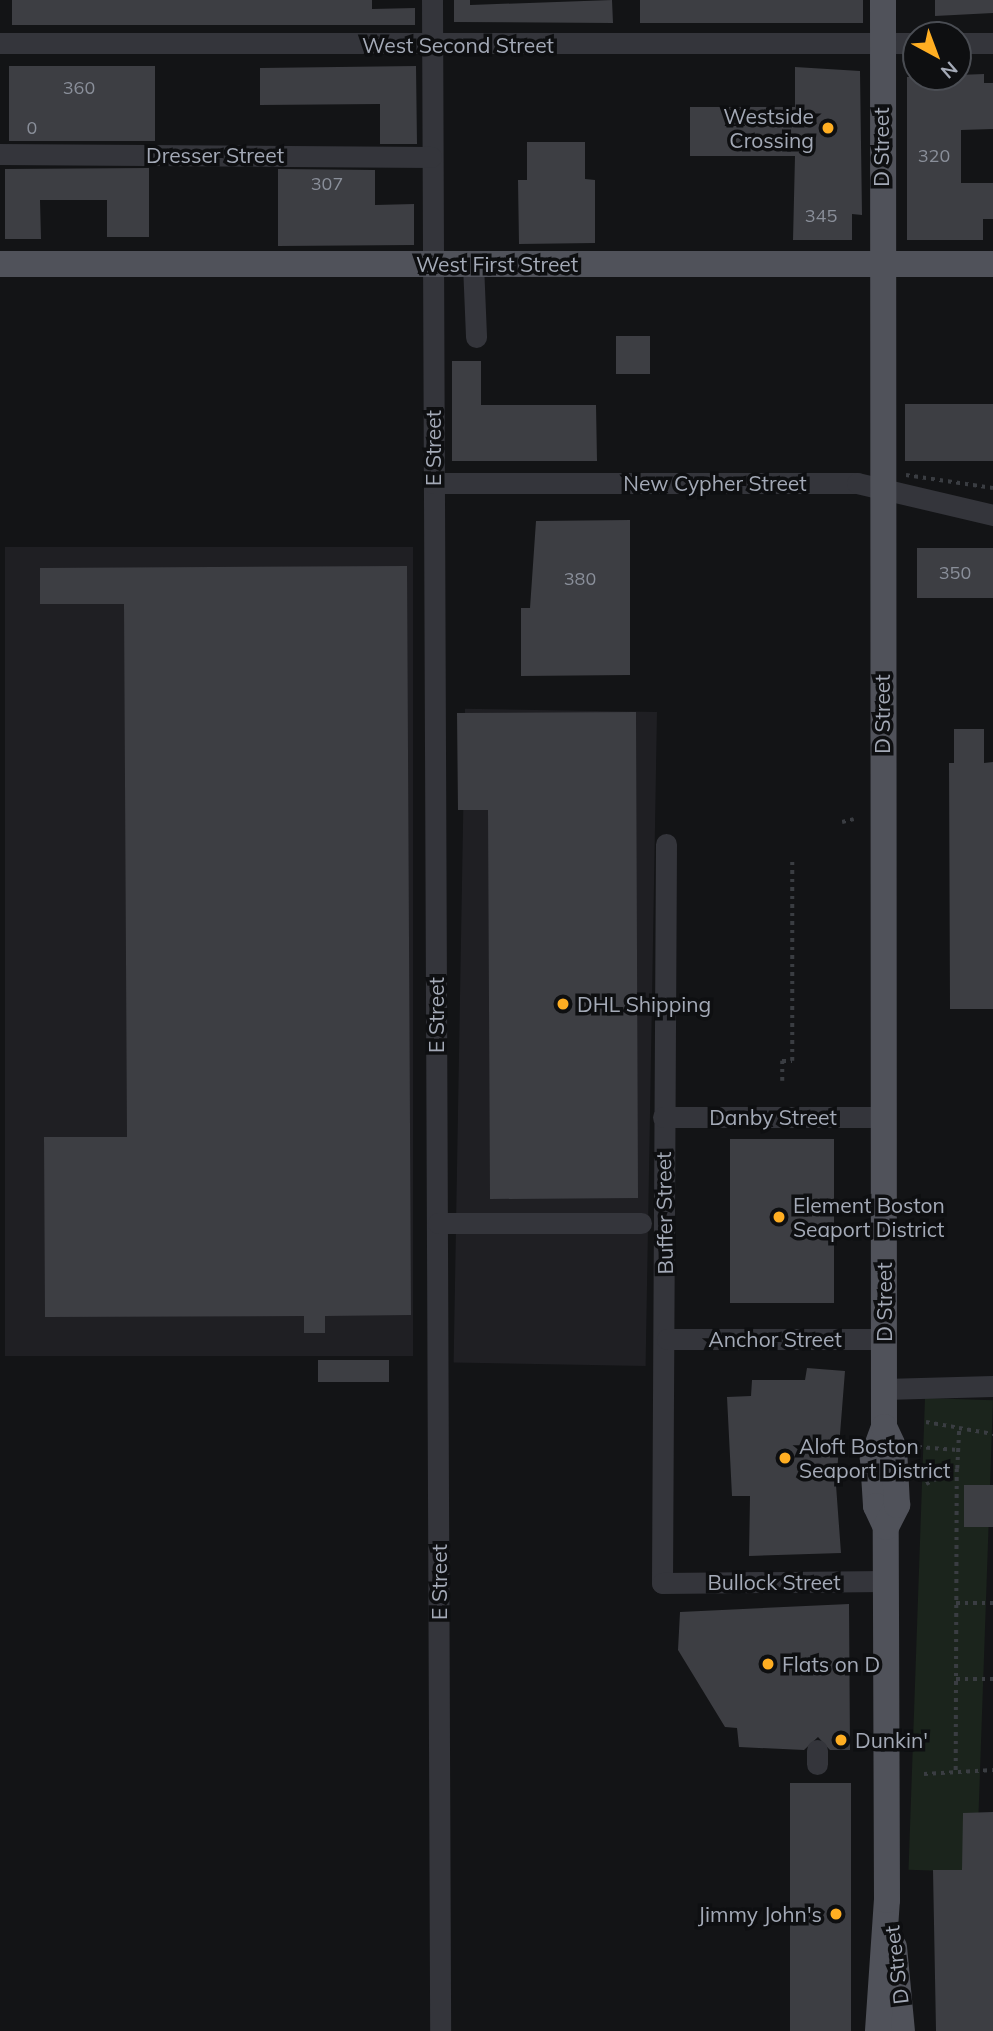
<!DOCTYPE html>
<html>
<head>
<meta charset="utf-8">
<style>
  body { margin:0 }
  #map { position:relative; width:993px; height:2031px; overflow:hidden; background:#131416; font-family:Mulish,sans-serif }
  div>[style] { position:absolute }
  .built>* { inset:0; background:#1f1f23; transform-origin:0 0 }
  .green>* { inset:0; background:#1b241c; transform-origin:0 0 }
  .building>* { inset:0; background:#3d3e43; transform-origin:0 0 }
  .path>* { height:3.5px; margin-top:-1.75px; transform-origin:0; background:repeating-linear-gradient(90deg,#3a3d42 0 3.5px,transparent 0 8.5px) }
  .minor>* { height:21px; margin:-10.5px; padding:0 10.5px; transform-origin:10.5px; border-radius:10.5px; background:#34353b }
  .major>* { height:26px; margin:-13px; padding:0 13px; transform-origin:13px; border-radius:13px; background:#50525a }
  .dots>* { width:19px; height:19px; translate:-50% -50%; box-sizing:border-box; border:4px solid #0e0f11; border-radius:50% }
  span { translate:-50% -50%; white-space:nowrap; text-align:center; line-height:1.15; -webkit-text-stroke:7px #0e0f11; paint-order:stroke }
  .number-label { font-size:18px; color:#8a8f9a }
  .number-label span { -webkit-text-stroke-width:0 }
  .street-label { font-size:21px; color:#a4aab7 }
  .poi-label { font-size:21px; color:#a4aab7 }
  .right { translate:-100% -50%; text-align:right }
  .left { translate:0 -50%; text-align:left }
  .north { position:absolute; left:902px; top:21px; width:70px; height:70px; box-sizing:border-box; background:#0e0f11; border:2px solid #4a4d53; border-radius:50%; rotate:139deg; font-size:19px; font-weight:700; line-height:28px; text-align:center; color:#a4aab7 }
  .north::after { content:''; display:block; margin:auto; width:24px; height:32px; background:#ffae22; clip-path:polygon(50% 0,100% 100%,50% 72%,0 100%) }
</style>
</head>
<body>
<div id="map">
  <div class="built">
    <i style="left:413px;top:547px;width:809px;height:408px;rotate:90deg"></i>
    <i style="left:657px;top:712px;width:654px;height:192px;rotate:91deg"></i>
  </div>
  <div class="green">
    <i style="left:925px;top:1398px;width:68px;height:472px;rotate:2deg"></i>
  </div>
  <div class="building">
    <i style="clip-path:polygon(12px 0,372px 0,372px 9px,415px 8px,415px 25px,12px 25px)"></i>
    <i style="clip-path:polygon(454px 0,470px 0,470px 5px,612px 0,613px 23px,454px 22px)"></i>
    <i style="left:640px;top:0;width:223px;height:23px"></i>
    <i style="clip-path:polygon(935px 0,993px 0,993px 13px,935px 16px)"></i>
    <i style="left:9px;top:66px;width:146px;height:75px"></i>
    <i style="clip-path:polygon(416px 66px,417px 144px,380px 144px,380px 104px,260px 105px,260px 68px)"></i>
    <i style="clip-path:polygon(795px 67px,860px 71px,862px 215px,852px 214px,852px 240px,793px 240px,795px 156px,690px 156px,690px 107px,795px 107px)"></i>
    <i style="clip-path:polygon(984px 74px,984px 83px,993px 83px,993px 129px,961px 130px,961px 183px,993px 183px,993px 219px,983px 219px,983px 240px,907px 240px,907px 77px)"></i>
    <i style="clip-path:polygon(527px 142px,585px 142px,585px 179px,595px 180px,595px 243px,519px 244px,518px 180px,527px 180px)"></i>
    <i style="clip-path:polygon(149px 168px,149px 237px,107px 237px,107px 200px,40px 200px,41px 239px,5px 239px,5px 169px)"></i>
    <i style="clip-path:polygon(278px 169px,375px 170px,375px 205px,414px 204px,414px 245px,278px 246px)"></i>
    <i style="left:616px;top:336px;width:34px;height:38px"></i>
    <i style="clip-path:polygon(452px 361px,481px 361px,481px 405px,596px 405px,597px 461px,452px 461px)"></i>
    <i style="left:993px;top:404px;width:57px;height:88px;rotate:90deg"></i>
    <i style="clip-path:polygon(630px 520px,630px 675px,521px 676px,521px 608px,530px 608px,536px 521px)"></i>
    <i style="left:917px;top:548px;width:76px;height:50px"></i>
    <i style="clip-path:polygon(407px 566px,411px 1315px,325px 1316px,325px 1333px,304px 1333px,304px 1316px,45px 1317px,44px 1137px,127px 1137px,124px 604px,40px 604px,40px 568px)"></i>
    <i style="clip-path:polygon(636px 712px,638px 1198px,490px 1199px,488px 810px,458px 810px,457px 713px)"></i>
    <i style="clip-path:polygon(954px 729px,984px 729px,984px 763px,993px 762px,993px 1009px,950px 1009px,949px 763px,954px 763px)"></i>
    <i style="left:730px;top:1139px;width:104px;height:164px"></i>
    <i style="left:318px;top:1360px;width:71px;height:22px"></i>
    <i style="clip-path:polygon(807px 1368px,845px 1371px,836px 1485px,841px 1553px,749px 1556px,750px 1496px,732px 1496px,727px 1397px,751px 1396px,752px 1380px,805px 1380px)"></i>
    <i style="left:964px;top:1485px;width:29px;height:42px"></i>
    <i style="clip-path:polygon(849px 1604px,850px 1750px,830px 1750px,818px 1737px,804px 1750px,739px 1747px,737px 1728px,725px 1727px,678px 1650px,680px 1612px)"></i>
    <i style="left:790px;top:1783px;width:61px;height:248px"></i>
    <i style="clip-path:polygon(993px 1812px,993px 2031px,936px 2031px,933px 1870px,962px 1870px,963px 1813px)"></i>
  </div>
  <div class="path">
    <i style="left:906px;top:475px;width:88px;rotate:8.5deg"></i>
    <i style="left:842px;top:822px;width:12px;rotate:-14deg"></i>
    <i style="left:782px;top:1081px;width:20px;rotate:-90deg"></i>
    <i style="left:782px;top:1061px;width:10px"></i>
    <i style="left:792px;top:1061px;width:203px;rotate:-90deg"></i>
    <i style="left:926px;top:1422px;width:34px;rotate:10deg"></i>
    <i style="left:918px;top:1447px;width:40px;rotate:4.3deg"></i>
    <i style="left:957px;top:1469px;width:41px;rotate:-87.2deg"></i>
    <i style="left:959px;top:1428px;width:35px;rotate:10deg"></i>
    <i style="left:926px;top:1484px;width:34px;rotate:-26deg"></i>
    <i style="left:957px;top:1469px;width:303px;rotate:90.2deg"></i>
    <i style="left:956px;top:1603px;width:37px"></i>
    <i style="left:956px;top:1679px;width:37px"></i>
    <i style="left:924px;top:1774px;width:69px;rotate:-3.3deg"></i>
  </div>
  <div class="minor">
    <i style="left:432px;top:0;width:2031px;rotate:89.77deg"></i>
    <i style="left:0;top:43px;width:916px"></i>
    <i style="left:958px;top:43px;width:35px"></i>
    <i style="left:0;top:154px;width:431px;rotate:0.4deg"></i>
    <i style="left:473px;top:264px;width:73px;rotate:87.6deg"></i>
    <i style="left:433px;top:483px;width:424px"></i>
    <i style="left:857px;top:483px;width:140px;rotate:13.2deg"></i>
    <i style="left:666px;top:844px;width:739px;rotate:90.31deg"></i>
    <i style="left:662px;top:1583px;width:223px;rotate:-0.5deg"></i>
    <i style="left:663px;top:1117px;width:220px"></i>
    <i style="left:438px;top:1223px;width:203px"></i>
    <i style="left:667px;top:1339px;width:217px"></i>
    <i style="left:884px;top:1389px;width:109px;rotate:-1.6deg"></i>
    <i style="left:817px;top:1764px;width:14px;rotate:-90deg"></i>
  </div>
  <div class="major">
    <i style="left:883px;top:0;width:1427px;rotate:89.96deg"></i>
    <i style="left:884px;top:1427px;width:33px;rotate:110deg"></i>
    <i style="left:873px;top:1458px;width:48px;rotate:86.4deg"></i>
    <i style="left:876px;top:1506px;width:23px;rotate:65deg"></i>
    <i style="left:0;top:264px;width:993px"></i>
    <i style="left:894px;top:1947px;width:84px;rotate:84.6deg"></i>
    <i style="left:878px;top:2031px;width:131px;rotate:-86.1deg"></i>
    <i style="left:887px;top:1900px;width:373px;rotate:-90.2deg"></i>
    <i style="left:886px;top:1527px;width:25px;rotate:-63deg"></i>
    <i style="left:897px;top:1505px;width:57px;rotate:-93deg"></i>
    <i style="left:894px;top:1448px;width:23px;rotate:-115deg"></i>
  </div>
  <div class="dots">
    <i style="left:828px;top:128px;background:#ffae22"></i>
    <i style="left:563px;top:1004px;background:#ffae22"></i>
    <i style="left:779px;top:1217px;background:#ffae22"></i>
    <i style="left:785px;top:1458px;background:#ffae22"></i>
    <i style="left:768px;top:1664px;background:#ffae22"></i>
    <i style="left:841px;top:1740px;background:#ffae22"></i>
    <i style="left:836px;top:1914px;background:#ffae22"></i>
  </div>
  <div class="number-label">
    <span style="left:79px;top:88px">360</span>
    <span style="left:32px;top:128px">0</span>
    <span style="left:934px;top:156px">320</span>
    <span style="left:327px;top:184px">307</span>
    <span style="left:821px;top:216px">345</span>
    <span style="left:955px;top:573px">350</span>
    <span style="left:580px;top:579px">380</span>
  </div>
  <div class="street-label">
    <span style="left:458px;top:45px">West Second Street</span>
    <span style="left:881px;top:147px;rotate:-90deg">D Street</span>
    <span style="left:215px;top:155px">Dresser Street</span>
    <span style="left:497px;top:264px">West First Street</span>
    <span style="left:433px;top:448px;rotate:-90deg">E Street</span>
    <span style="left:715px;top:483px">New Cypher Street</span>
    <span style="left:882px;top:714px;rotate:-90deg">D Street</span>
    <span style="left:436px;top:1015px;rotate:-90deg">E Street</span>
    <span style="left:773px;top:1117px">Danby Street</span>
    <span style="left:664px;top:1213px;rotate:-91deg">Buffer Street</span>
    <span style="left:884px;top:1302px;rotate:-90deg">D Street</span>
    <span style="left:775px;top:1339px">Anchor Street</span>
    <span style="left:439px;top:1582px;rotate:-90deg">E Street</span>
    <span style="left:774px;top:1582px">Bullock Street</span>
    <span style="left:896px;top:1965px;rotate:-97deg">D Street</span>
  </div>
  <div class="poi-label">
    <span class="right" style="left:814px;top:128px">Westside<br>Crossing</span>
    <span class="left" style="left:577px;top:1004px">DHL Shipping</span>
    <span class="left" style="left:793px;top:1217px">Element Boston<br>Seaport District</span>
    <span class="left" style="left:799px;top:1458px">Aloft Boston<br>Seaport District</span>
    <span class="left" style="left:782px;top:1664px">Flats on D</span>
    <span class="left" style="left:855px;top:1740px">Dunkin'</span>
    <span class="right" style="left:822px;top:1914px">Jimmy John's</span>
  </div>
  <div class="north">N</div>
</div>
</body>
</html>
